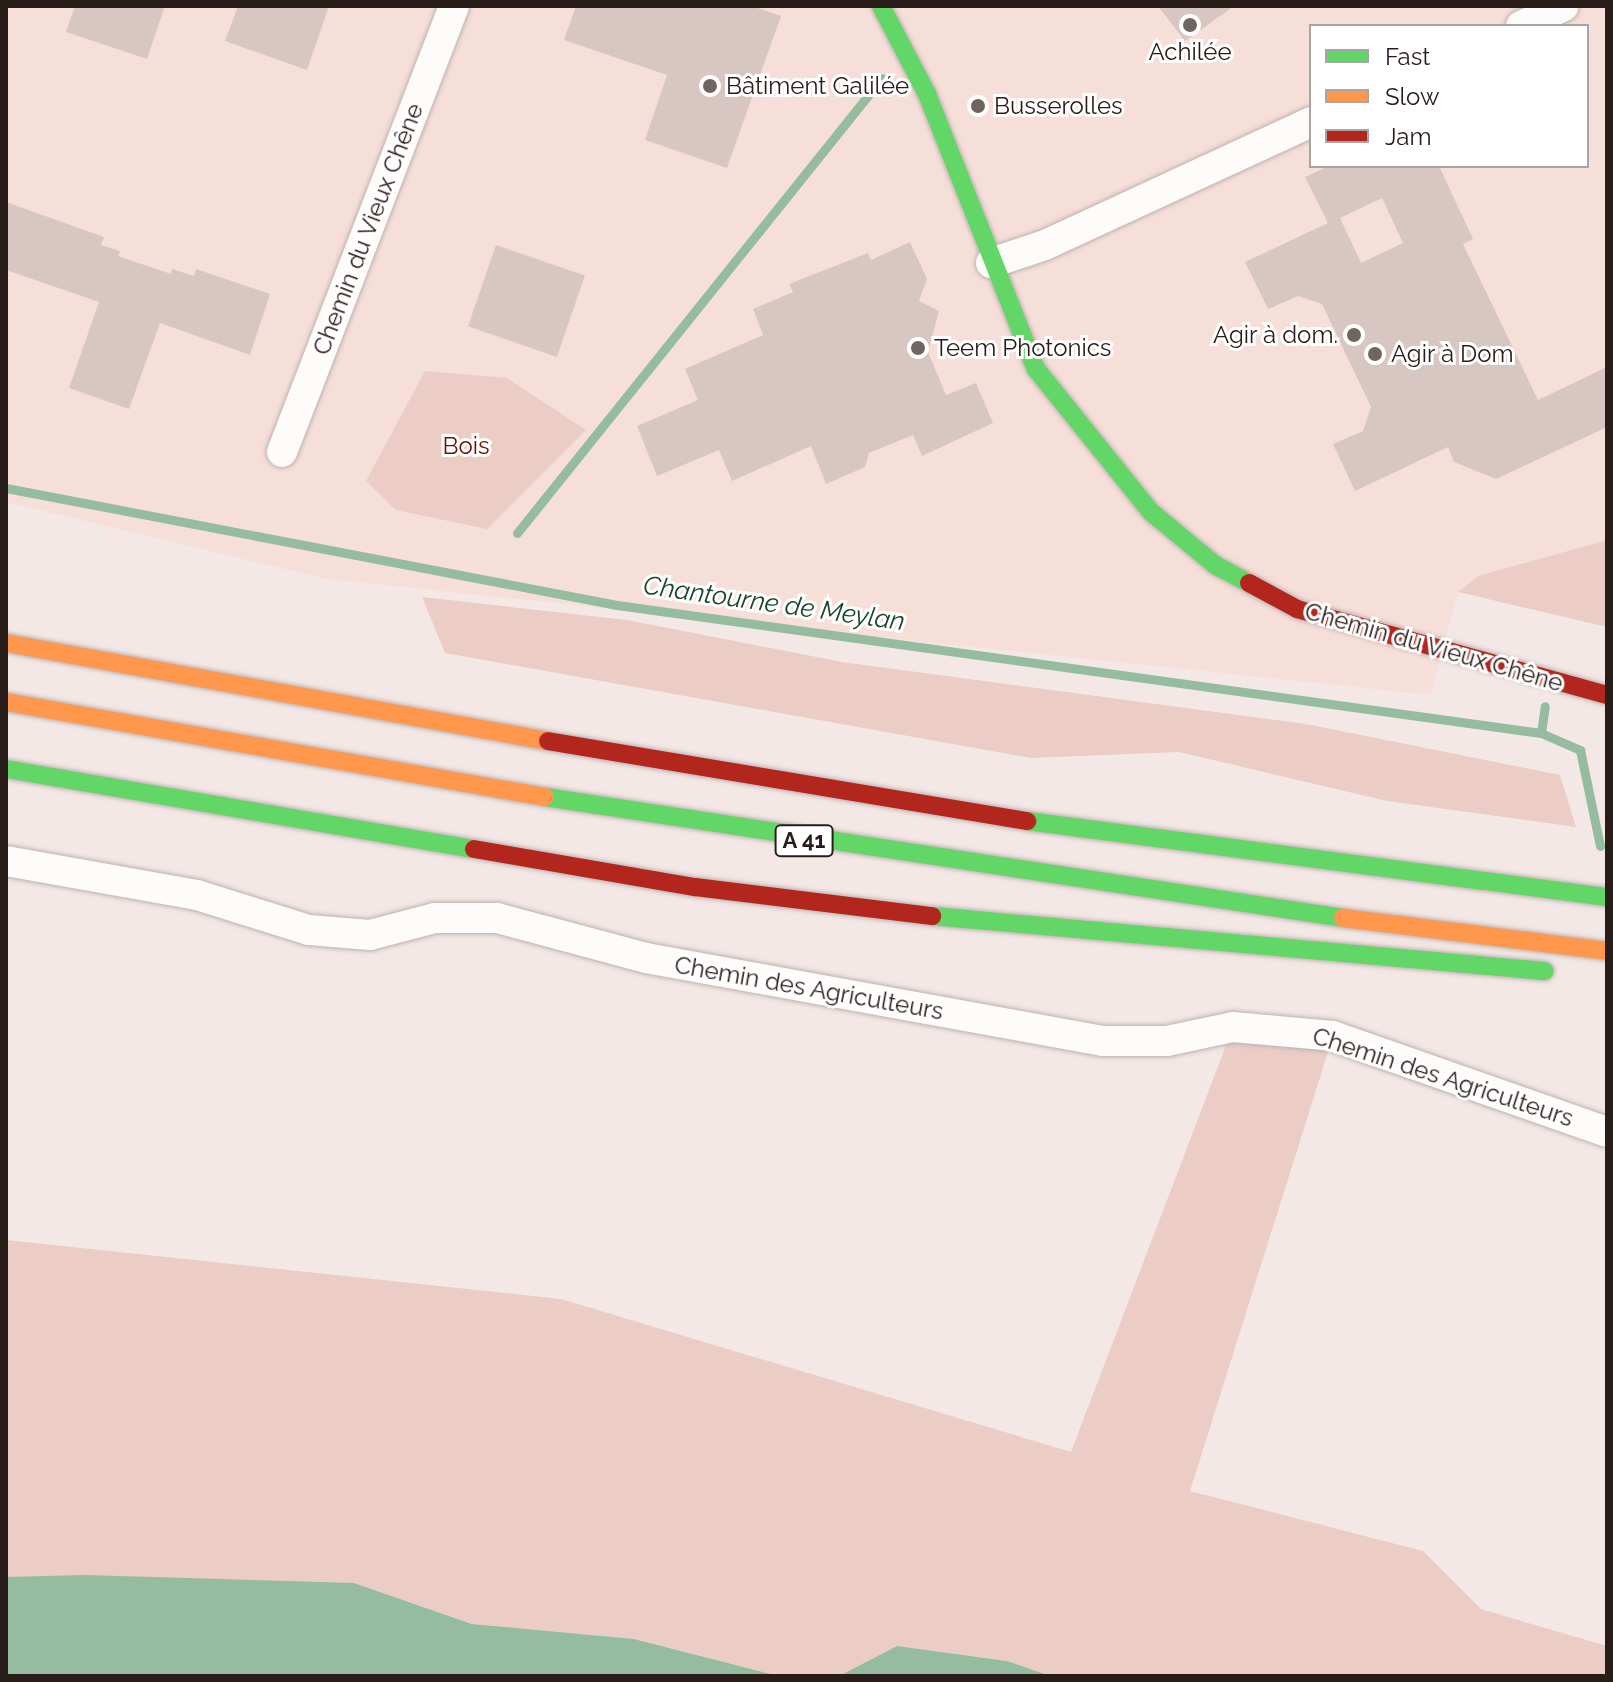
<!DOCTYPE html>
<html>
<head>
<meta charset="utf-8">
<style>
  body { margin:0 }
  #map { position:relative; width:1613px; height:1682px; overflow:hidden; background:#f4e8e6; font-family:Raleway,sans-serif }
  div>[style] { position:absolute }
  .built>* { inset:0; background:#f7dfd9 }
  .green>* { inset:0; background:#ebcdc6 }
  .water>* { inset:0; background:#95bc9f }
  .stream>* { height:9px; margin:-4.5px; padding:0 4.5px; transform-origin:4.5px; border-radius:4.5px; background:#95bc9f }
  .building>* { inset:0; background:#d8c6c2; transform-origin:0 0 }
  .roads { filter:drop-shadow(0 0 2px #bdb2af) drop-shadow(0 0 2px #bdb2af) }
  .street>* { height:30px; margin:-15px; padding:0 15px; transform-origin:15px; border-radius:15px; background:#fdfcfb }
  .fast>* { height:18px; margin:-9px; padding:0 9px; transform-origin:9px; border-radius:9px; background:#63d668 }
  .slow>* { height:18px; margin:-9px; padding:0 9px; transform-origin:9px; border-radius:9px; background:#ff974d }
  .jam>* { height:18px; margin:-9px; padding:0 9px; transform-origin:9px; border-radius:9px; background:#b3261e }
  .dots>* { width:22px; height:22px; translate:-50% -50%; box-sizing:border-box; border:4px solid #fff; border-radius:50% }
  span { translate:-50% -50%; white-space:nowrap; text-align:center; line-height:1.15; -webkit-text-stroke:6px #fff; paint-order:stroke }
  .shield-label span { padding:2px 6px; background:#fff; border:2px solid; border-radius:6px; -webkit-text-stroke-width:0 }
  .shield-label { font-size:22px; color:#291d1a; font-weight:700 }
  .poi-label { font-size:24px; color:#291d1a }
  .left { translate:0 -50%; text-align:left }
  .right { translate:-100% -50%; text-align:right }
  .street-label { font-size:24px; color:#291d1a }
  .park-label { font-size:24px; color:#661502 }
  .water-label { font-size:26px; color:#18472b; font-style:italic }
  .frame { position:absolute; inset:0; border:8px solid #291d1a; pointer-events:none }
  .legend { position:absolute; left:1309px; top:24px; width:280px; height:144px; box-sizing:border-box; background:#fff; border:2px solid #a9a5a3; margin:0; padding:10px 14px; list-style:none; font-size:24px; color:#291d1a }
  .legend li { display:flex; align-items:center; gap:16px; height:40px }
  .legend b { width:40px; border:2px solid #a9a5a3 }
</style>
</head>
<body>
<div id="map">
  <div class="built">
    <i style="clip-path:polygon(evenodd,6px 6px,1607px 6px,1607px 540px,1478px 576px,1458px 592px,1431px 695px,326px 579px,6px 502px,6px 6px,1311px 26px,1587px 26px,1587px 166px,1311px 166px,1311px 26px)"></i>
  </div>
  <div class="green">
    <i style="clip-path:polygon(425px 371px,507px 378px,586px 430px,487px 529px,396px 510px,366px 481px)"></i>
    <i style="clip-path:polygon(1607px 540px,1607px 627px,1458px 592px,1478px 576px)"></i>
    <i style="clip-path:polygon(422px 597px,627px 620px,842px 662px,1306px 724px,1560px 775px,1576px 827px,1387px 801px,1179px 752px,1031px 758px,445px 653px)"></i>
    <i style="clip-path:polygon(1233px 1027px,1333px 1036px,1190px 1491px,1423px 1551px,1481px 1609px,1607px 1646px,1607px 1676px,1051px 1676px,1007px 1661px,897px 1646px,839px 1676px,779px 1676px,634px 1639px,473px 1624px,354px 1583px,6px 1577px,6px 1240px,561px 1299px,1071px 1452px)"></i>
  </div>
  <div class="water">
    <i style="clip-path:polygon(85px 1575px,354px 1583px,472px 1624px,634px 1639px,779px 1676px,6px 1676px,6px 1577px)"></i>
    <i style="clip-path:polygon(897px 1646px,1007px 1661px,1051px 1676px,839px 1676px)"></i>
  </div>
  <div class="stream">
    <i style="left:6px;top:488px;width:622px;rotate:10.84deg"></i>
    <i style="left:617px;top:605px;width:933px;rotate:7.89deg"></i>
    <i style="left:1541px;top:733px;width:43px;rotate:23.6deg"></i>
    <i style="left:1580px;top:750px;width:98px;rotate:78.2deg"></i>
    <i style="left:517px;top:533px;width:583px;rotate:-51.26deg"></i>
    <i style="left:1541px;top:733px;width:27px;rotate:-82deg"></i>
  </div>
  <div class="building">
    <i style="clip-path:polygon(75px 6px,165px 6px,147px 59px,66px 32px)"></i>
    <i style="clip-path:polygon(238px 6px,329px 6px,307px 70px,225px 41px)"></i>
    <i style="clip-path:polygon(576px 6px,752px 6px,781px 16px,727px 168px,645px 140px,667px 75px,564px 40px)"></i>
    <i style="clip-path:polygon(1158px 6px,1234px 6px,1185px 41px)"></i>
    <i style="clip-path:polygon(evenodd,1329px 166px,1439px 166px,1473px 239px,1463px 244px,1538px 400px,1607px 367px,1607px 427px,1496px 479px,1454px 462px,1448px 447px,1355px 491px,1333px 444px,1363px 431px,1371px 407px,1322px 304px,1298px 296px,1268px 309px,1245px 262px,1328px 223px,1305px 177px,1329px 166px,1382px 198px,1403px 243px,1361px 263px,1340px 218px,1382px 198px)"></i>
    <i style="clip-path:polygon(6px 202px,104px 237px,101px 245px,120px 251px,118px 256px,171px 274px,172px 269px,194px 276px,196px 269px,270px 294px,250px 355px,160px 323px,129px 409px,69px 388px,99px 302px,6px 270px)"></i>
    <i style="clip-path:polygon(910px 242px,927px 279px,919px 301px,939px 311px,928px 352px,946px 395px,976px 383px,993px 423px,922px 456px,913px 435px,869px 453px,865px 467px,826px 484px,811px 446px,732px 481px,719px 450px,657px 476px,637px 426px,698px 400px,685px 369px,763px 335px,753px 309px,793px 292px,789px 284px,868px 253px,871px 260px)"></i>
    <i style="left:496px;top:245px;width:94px;height:86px;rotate:19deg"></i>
  </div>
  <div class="roads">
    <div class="street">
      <i style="left:1521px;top:26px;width:47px;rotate:-24.9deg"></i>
      <i style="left:991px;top:263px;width:57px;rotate:-18.4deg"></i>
      <i style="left:1045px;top:245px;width:293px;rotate:-24.8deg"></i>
      <i style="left:282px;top:452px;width:478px;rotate:-68.9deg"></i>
      <i style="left:6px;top:861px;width:194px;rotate:10.1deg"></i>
      <i style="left:197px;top:895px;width:117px;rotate:17.4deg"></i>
      <i style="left:309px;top:930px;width:61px;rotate:4.7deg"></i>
      <i style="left:370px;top:935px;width:67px;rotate:-14.7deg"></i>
      <i style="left:435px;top:918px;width:62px"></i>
      <i style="left:497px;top:918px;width:154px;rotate:15deg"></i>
      <i style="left:646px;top:958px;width:463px;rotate:10.3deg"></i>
      <i style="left:1102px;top:1041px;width:65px"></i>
      <i style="left:1167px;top:1041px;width:67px;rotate:-12deg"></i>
      <i style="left:1233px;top:1027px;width:100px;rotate:5.1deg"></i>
      <i style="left:1333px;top:1036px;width:290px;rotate:19.3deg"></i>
    </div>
    <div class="fast">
      <i style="left:881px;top:6px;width:99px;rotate:62.4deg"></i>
      <i style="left:927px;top:94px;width:296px;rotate:68.4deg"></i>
      <i style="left:1036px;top:369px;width:184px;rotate:51.2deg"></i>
      <i style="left:1151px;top:512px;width:83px;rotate:39.6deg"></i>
      <i style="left:1215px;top:565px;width:38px;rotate:28deg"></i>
      <i style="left:6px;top:769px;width:475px;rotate:9.7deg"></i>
      <i style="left:545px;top:797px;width:807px;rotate:8.62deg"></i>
      <i style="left:1027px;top:821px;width:585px;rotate:7.47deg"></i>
      <i style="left:932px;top:916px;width:615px;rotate:5.13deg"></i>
    </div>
    <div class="slow">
      <i style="left:6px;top:643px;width:551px;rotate:10.25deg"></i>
      <i style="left:6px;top:702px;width:547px;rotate:10deg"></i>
      <i style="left:1343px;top:918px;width:266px;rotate:7.1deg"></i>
    </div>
    <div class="jam">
      <i style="left:1249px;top:583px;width:55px;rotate:28.4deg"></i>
      <i style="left:1297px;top:609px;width:322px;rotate:15.5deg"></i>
      <i style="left:548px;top:741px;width:486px;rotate:9.5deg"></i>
      <i style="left:474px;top:849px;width:224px;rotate:9.8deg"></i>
      <i style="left:695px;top:887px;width:239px;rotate:7deg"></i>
    </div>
  </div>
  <div class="dots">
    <i style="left:1190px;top:25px;background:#706461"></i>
    <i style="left:710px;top:86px;background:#706461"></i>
    <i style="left:978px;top:106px;background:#706461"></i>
    <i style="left:1354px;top:335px;background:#706461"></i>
    <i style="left:918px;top:348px;background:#706461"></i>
    <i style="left:1375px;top:354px;background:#706461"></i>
  </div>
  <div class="shield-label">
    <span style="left:804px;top:841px">A 41</span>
  </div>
  <div class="poi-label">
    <span style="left:1190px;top:52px">Achilée</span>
    <span class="left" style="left:726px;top:86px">Bâtiment Galilée</span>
    <span class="left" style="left:994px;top:106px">Busserolles</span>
    <span class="right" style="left:1338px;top:335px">Agir à dom.</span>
    <span class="left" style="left:934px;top:348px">Teem Photonics</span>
    <span class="left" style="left:1391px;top:354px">Agir à Dom</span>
  </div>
  <div class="street-label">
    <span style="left:368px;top:229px;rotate:-69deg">Chemin du Vieux Chêne</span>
    <span style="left:1434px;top:647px;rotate:16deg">Chemin du Vieux Chêne</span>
    <span style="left:809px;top:988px;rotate:10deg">Chemin des Agriculteurs</span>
    <span style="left:1443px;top:1077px;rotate:18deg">Chemin des Agriculteurs</span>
  </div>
  <div class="park-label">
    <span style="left:466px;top:446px">Bois</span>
  </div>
  <div class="water-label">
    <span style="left:774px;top:604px;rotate:8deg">Chantourne de Meylan</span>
  </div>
  <div class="frame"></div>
  <ul class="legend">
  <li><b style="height:10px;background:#63d668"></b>Fast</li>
  <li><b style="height:10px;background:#ff974d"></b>Slow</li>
  <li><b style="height:10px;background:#b3261e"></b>Jam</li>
  </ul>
</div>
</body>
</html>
